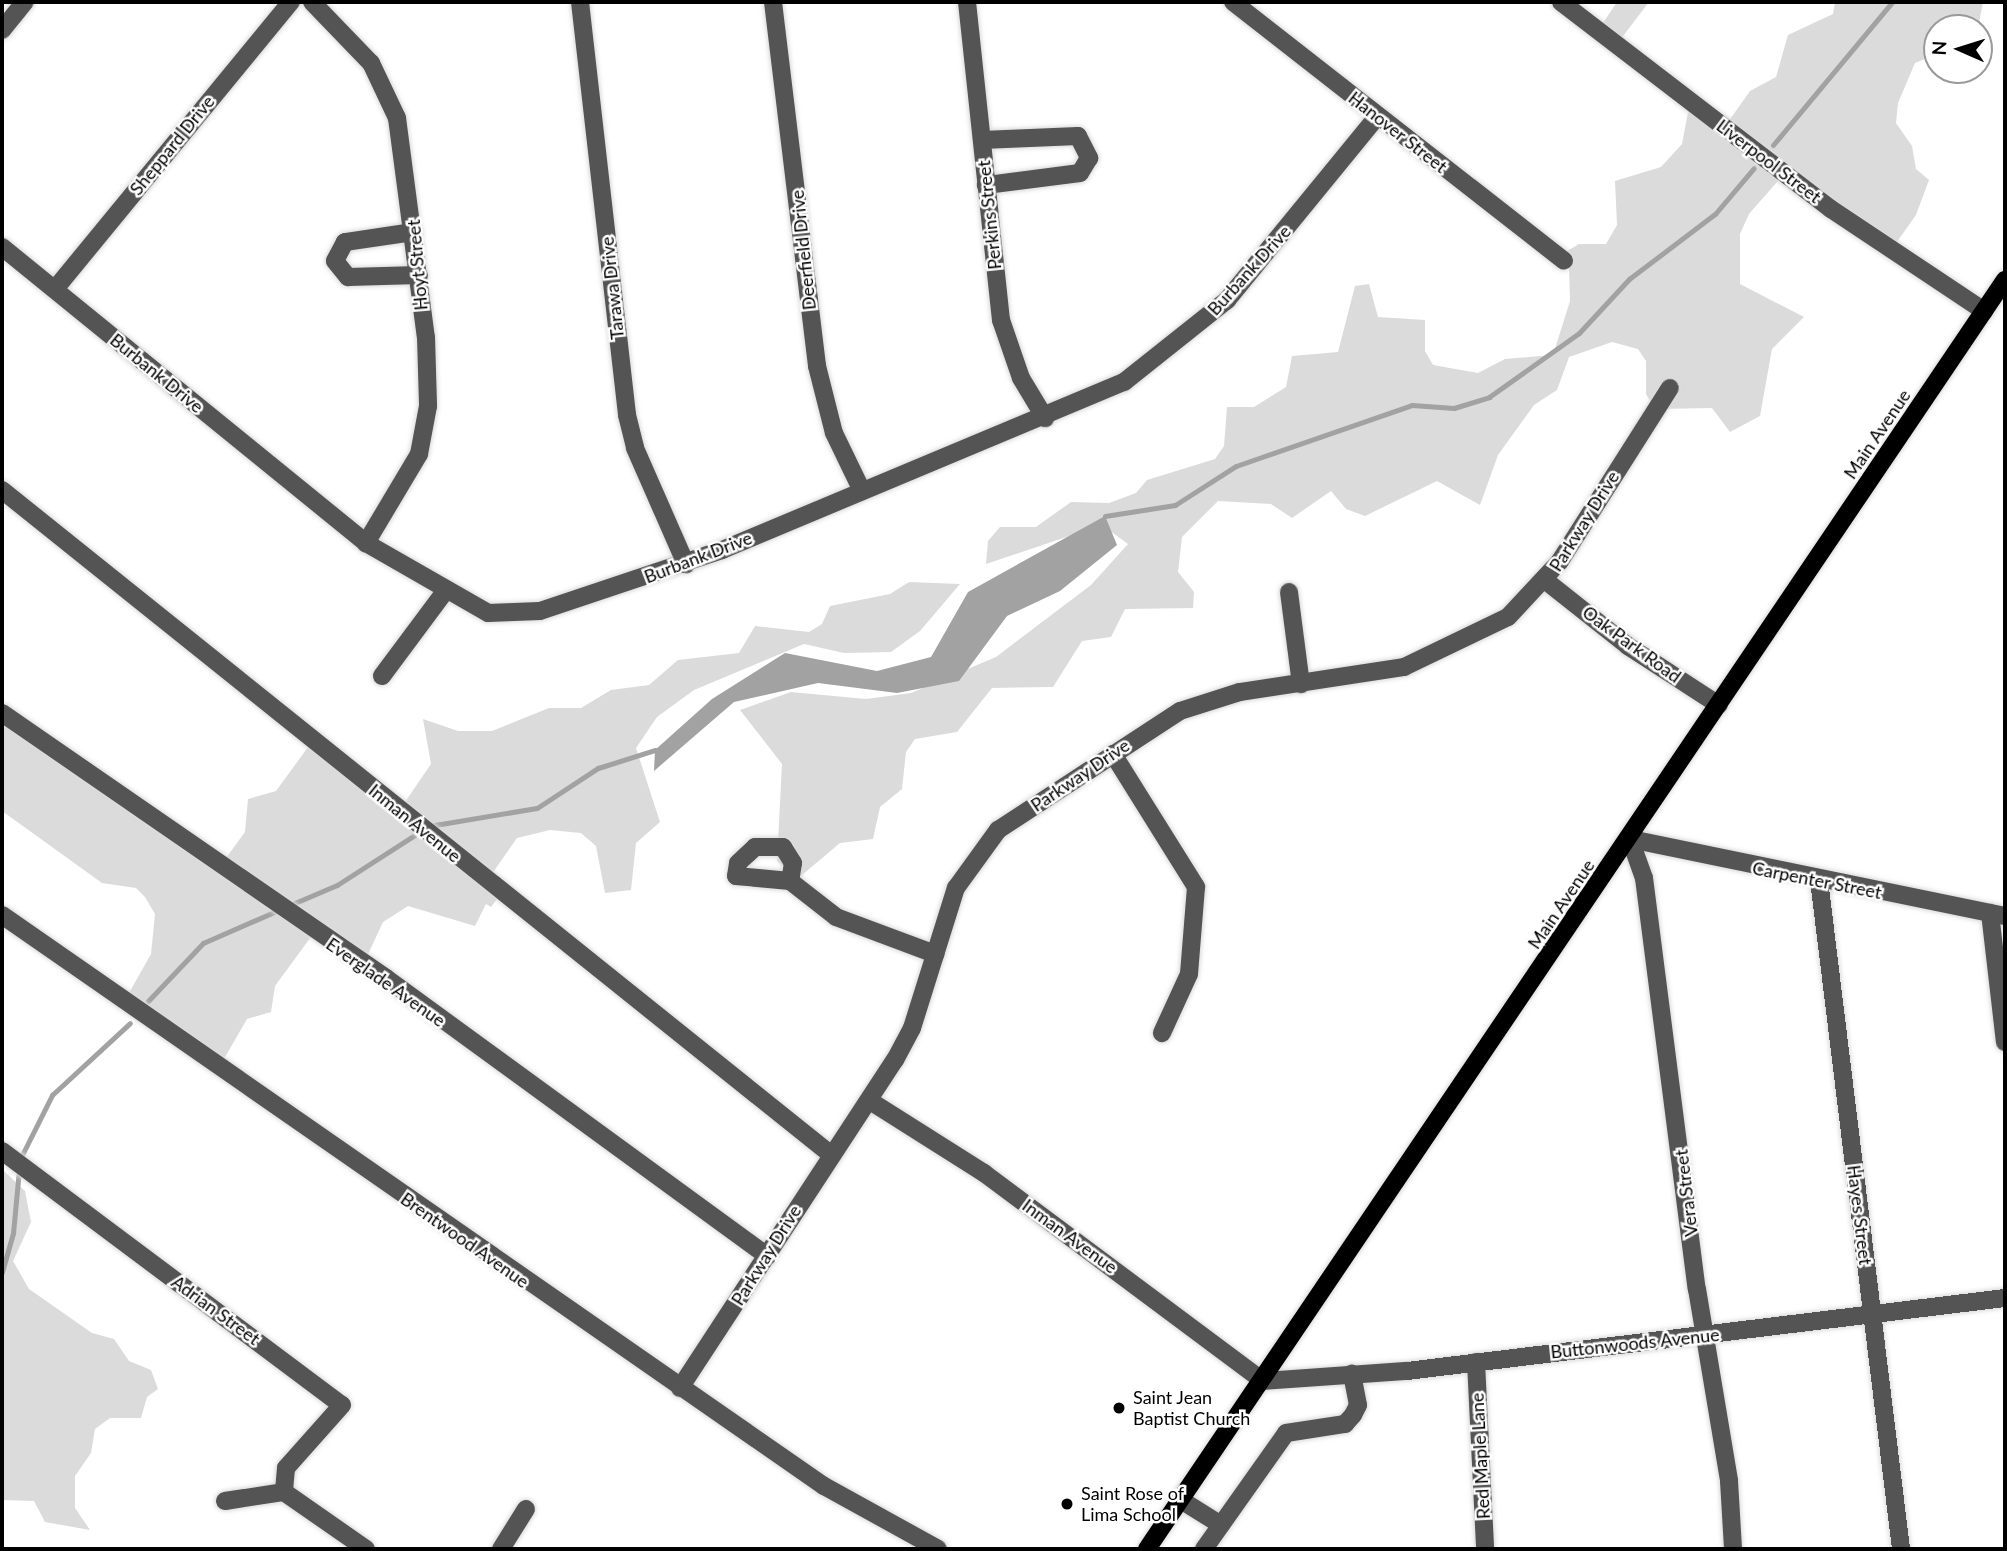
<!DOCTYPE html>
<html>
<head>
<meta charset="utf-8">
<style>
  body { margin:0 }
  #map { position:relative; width:2007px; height:1551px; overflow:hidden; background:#fff; font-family:Lato,sans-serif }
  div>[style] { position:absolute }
  .green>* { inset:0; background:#dbdbdb }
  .water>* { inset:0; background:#a2a2a2 }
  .stream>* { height:5px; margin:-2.5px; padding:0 2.5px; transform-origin:2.5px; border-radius:2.5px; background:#a2a2a2 }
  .roads { filter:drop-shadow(0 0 2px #dbdbdb) drop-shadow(0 0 2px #dbdbdb) }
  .minor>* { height:18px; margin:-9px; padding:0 9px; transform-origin:9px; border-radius:9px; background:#545454 }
  .major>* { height:18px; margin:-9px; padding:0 9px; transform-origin:9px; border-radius:9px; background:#000 }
  .dots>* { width:19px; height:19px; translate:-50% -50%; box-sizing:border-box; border:4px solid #fff; border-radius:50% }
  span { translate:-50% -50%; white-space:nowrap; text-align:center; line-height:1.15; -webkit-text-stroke:5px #fff; paint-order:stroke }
  .street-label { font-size:18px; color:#000 }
  .poi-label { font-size:18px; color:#000 }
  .left { translate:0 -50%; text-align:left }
  .frame { position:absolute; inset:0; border:4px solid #000; pointer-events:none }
  .north { position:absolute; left:1923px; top:14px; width:70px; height:70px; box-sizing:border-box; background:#fff; border:2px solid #999; border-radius:50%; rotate:273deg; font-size:19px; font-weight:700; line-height:28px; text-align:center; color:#000 }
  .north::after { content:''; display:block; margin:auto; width:24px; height:32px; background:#000; clip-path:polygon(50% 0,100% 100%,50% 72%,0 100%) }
</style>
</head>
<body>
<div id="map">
  <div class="green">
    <i style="clip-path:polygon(1617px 2px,1649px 2px,1617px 44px,1599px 29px)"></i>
    <i style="clip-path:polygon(1835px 2px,1983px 2px,1978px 28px,1937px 28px,1937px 54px,1915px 63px,1898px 103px,1896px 123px,1912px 146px,1916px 169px,1929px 180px,1916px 215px,1894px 246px,1783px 175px,1749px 214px,1740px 234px,1740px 284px,1804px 317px,1772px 349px,1760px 416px,1730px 432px,1712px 408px,1655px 409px,1646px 394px,1646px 361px,1638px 349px,1612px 342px,1569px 357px,1557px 390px,1534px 405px,1498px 455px,1480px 505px,1437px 481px,1365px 516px,1346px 509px,1331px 491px,1292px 518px,1271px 504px,1218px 501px,1182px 537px,1178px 572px,1194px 592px,1193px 608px,1125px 609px,1111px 637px,1082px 641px,1053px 687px,992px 688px,957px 732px,915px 739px,906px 752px,902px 789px,880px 807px,873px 839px,840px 843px,796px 880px,777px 861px,782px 764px,740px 710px,791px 692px,866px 699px,911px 693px,996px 657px,1091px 585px,1128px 544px,1110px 531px,1087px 530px,986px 564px,988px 541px,1000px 527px,1036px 527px,1071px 502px,1109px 503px,1136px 493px,1147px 480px,1215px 459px,1224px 446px,1227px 407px,1254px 407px,1286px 387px,1292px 356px,1338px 352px,1355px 286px,1369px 284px,1378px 317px,1425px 320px,1425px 351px,1433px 365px,1478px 373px,1505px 359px,1553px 355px,1570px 301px,1569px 268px,1559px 256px,1579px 244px,1606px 244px,1617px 225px,1615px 181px,1661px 167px,1682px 144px,1690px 102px,1726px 125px,1750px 91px,1776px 77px,1788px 35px,1833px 14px)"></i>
    <i style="clip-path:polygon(909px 582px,960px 584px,920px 631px,891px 652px,844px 653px,804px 644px,694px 690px,657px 717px,636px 748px,660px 822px,636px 843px,631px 890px,605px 893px,596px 846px,581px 833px,550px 830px,517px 838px,489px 878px,500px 895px,491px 907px,486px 904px,475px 926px,408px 906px,383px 922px,363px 965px,313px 934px,275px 986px,271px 1012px,247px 1019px,221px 1064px,125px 1000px,151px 954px,155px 914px,145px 897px,136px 888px,102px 883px,2px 811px,2px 715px,223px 862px,245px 832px,248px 799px,276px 791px,311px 743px,403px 805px,431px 764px,423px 719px,458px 731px,492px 731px,549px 708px,581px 708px,611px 690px,649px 685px,678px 660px,739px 653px,755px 626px,809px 632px,822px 624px,830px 606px,890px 594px)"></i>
    <i style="clip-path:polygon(2px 1169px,25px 1191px,31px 1222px,13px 1261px,29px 1289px,92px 1333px,114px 1339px,129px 1361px,151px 1370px,158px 1389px,147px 1397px,141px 1418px,110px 1418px,95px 1429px,91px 1453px,75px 1476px,75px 1508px,90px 1530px,45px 1522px,34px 1501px,2px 1500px)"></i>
  </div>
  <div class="water">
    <i style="clip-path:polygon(1105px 516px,1117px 545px,1060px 591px,1007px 616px,959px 681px,897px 693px,818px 683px,734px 702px,654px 771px,655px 750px,712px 699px,785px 653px,877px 671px,931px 657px,968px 592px)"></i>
  </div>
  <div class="stream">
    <i style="left:1773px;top:145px;width:186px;rotate:-50.2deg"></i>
    <i style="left:1105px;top:516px;width:71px;rotate:-8.9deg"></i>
    <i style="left:1175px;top:505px;width:72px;rotate:-32.6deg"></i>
    <i style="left:1236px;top:466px;width:186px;rotate:-19.1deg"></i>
    <i style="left:1412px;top:405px;width:42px;rotate:4.1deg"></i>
    <i style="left:1454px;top:408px;width:37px;rotate:-17deg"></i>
    <i style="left:1489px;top:397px;width:110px;rotate:-35.4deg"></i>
    <i style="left:1579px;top:333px;width:74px;rotate:-47.2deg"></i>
    <i style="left:1629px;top:279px;width:108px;rotate:-37.1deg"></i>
    <i style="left:1715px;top:214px;width:60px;rotate:-49.7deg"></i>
    <i style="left:429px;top:826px;width:109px;rotate:-9.5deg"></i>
    <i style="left:537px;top:808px;width:73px;rotate:-33.3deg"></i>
    <i style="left:598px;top:768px;width:60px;rotate:-17.5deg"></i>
    <i style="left:290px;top:905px;width:51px;rotate:-23.1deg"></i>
    <i style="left:337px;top:885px;width:100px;rotate:-32.7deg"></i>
    <i style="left:148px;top:1001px;width:80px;rotate:-46.5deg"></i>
    <i style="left:203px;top:943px;width:85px;rotate:-23.6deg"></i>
    <i style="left:20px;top:1159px;width:72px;rotate:-63.4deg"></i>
    <i style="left:52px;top:1095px;width:106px;rotate:-42.7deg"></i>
    <i style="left:2px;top:1272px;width:41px;rotate:-74.2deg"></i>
    <i style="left:13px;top:1233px;width:64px;rotate:-84.6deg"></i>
  </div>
  <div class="roads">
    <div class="minor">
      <i style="left:312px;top:2px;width:85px;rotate:46deg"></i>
      <i style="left:371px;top:63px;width:61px;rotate:64.7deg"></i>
      <i style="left:397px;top:118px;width:221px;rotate:82.5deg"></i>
      <i style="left:426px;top:337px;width:69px;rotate:88.3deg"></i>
      <i style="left:428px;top:406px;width:49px;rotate:100.6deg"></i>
      <i style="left:419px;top:454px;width:104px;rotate:120.8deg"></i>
      <i style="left:580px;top:2px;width:416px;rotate:83.5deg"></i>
      <i style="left:627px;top:415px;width:34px;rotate:76deg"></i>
      <i style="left:635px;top:448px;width:127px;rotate:66.3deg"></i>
      <i style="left:773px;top:2px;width:367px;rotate:83.1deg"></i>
      <i style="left:817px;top:366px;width:69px;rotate:75.8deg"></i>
      <i style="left:834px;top:433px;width:64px;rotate:64.2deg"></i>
      <i style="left:967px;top:2px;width:320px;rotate:83.9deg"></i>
      <i style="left:1001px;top:320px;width:61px;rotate:71deg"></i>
      <i style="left:1021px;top:378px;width:47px;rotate:59deg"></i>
      <i style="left:1233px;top:2px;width:420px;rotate:38deg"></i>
      <i style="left:1561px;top:2px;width:340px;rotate:37.5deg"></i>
      <i style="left:1831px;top:209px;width:184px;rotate:33.7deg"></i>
      <i style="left:2px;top:30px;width:36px;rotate:-51deg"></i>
      <i style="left:982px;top:140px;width:96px;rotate:-2.4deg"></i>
      <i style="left:1078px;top:136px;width:25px;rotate:63deg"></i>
      <i style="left:1089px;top:158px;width:17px;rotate:121deg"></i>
      <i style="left:1080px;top:173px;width:95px;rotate:172.7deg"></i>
      <i style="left:413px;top:232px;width:69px;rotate:171.6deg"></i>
      <i style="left:345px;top:242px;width:21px;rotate:118deg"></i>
      <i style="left:335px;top:261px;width:21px;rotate:51deg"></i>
      <i style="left:348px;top:277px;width:71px;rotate:-1.6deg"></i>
      <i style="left:2px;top:247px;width:469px;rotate:39.1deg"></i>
      <i style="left:366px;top:543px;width:141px;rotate:29.8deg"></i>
      <i style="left:488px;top:613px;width:52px;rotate:-2.2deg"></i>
      <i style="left:540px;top:611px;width:192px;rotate:-18.5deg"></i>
      <i style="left:722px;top:550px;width:436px;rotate:-22.7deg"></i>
      <i style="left:1124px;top:382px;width:132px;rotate:-38.5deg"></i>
      <i style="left:1227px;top:300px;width:237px;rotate:-50.7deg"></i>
      <i style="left:55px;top:289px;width:372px;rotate:-50.6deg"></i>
      <i style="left:2px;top:490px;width:1060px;rotate:38.72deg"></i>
      <i style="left:1546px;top:581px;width:105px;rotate:38.4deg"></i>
      <i style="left:1628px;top:646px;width:108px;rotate:33deg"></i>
      <i style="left:1289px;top:592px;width:93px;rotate:82.6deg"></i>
      <i style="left:382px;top:676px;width:107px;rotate:-53.3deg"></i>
      <i style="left:2px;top:713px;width:467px;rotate:34.6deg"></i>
      <i style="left:386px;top:978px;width:472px;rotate:36.1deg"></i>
      <i style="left:1113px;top:754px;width:157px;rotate:58deg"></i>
      <i style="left:1196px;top:887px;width:87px;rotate:94.6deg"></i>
      <i style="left:1189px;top:974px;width:65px;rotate:114.6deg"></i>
      <i style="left:1630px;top:839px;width:41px;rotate:70.3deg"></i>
      <i style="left:1644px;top:878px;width:414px;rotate:82.7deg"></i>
      <i style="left:1697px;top:1289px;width:195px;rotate:80.5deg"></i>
      <i style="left:1729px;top:1481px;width:68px;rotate:86.6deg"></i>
      <i style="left:1630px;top:839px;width:383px;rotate:11.6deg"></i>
      <i style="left:1819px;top:880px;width:674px;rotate:83.01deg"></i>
      <i style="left:790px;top:881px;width:54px;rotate:-174.7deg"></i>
      <i style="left:736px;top:876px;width:13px;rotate:-81deg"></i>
      <i style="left:738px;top:863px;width:23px;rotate:-43deg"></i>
      <i style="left:755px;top:847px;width:28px"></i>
      <i style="left:783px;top:847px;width:19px;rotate:58deg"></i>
      <i style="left:793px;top:863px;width:18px;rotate:99deg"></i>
      <i style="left:790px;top:881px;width:58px;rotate:38deg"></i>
      <i style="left:836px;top:917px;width:106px;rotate:20.5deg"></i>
      <i style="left:1990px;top:913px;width:130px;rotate:83.4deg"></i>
      <i style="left:2px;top:915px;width:1001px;rotate:34.79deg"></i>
      <i style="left:824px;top:1486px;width:130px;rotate:28.9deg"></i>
      <i style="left:870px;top:1101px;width:135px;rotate:32.3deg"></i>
      <i style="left:984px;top:1173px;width:348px;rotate:36.7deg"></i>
      <i style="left:1263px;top:1381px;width:144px;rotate:-4deg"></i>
      <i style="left:1407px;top:1371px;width:602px;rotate:-6.96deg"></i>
      <i style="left:2px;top:1151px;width:424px;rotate:36.8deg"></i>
      <i style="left:342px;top:1405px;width:84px;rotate:131.6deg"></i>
      <i style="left:286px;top:1468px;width:24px;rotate:95deg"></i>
      <i style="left:1476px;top:1362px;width:187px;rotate:87.2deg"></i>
      <i style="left:680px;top:1388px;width:392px;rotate:-56.8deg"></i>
      <i style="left:895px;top:1060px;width:36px;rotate:-62deg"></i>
      <i style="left:912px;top:1028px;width:147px;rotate:-72.6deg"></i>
      <i style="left:956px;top:888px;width:72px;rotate:-54.1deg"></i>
      <i style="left:998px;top:830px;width:217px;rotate:-33.2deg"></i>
      <i style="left:1180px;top:711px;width:63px;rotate:-17.6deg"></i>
      <i style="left:1240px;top:692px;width:166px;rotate:-8.7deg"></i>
      <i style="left:1404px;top:667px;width:115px;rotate:-25.7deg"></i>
      <i style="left:1508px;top:617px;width:76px;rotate:-47.1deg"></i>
      <i style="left:1560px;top:561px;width:205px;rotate:-57.6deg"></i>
      <i style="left:1181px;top:1500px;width:47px;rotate:32deg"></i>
      <i style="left:225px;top:1501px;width:60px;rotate:-8.7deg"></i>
      <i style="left:284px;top:1492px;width:100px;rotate:34.8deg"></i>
      <i style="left:501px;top:1549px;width:47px;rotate:-58deg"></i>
      <i style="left:1204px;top:1549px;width:142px;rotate:-54.7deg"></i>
      <i style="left:1286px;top:1433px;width:60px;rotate:-8.7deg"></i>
      <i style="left:1345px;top:1424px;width:12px;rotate:-48deg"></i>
      <i style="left:1353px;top:1415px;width:11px;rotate:-63deg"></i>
      <i style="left:1358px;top:1405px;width:32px;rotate:-101deg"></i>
    </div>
    <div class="major">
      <i style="left:1147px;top:1549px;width:1532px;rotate:-55.94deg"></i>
    </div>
  </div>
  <div class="dots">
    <i style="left:1119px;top:1408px;background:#000"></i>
    <i style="left:1067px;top:1504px;background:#000"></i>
  </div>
  <div class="street-label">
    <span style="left:1398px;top:132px;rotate:38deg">Hanover Street</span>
    <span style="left:172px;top:145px;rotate:-51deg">Sheppard Drive</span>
    <span style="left:1769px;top:161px;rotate:37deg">Liverpool Street</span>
    <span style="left:989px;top:215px;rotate:-96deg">Perkins Street</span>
    <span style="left:803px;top:250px;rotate:-96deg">Deerfield Drive</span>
    <span style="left:417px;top:265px;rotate:-95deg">Hoyt Street</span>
    <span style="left:1249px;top:270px;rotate:-48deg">Burbank Drive</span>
    <span style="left:612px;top:288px;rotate:-96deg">Tarawa Drive</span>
    <span style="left:157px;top:373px;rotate:39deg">Burbank Drive</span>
    <span style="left:1877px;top:434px;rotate:-56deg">Main Avenue</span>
    <span style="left:1584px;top:521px;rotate:-58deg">Parkway Drive</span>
    <span style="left:698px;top:557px;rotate:-21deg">Burbank Drive</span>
    <span style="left:1632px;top:644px;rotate:36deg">Oak Park Road</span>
    <span style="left:1080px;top:775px;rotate:-34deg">Parkway Drive</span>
    <span style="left:415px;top:823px;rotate:39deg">Inman Avenue</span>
    <span style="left:1817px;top:880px;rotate:11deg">Carpenter Street</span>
    <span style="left:1561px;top:904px;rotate:-56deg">Main Avenue</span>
    <span style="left:386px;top:982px;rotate:35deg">Everglade Avenue</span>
    <span style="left:1686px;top:1193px;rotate:-97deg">Vera Street</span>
    <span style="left:1860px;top:1215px;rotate:83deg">Hayes Street</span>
    <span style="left:1070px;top:1236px;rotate:36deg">Inman Avenue</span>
    <span style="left:465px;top:1240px;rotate:35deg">Brentwood Avenue</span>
    <span style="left:766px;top:1255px;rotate:-58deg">Parkway Drive</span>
    <span style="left:216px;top:1310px;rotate:36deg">Adrian Street</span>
    <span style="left:1635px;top:1343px;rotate:-6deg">Buttonwoods Avenue</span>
    <span style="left:1480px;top:1456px;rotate:-93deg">Red Maple Lane</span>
  </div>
  <div class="poi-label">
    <span class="left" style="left:1133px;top:1408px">Saint Jean<br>Baptist Church</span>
    <span class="left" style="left:1081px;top:1504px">Saint Rose of<br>Lima School</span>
  </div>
  <div class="frame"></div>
  <div class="north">N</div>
</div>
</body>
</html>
